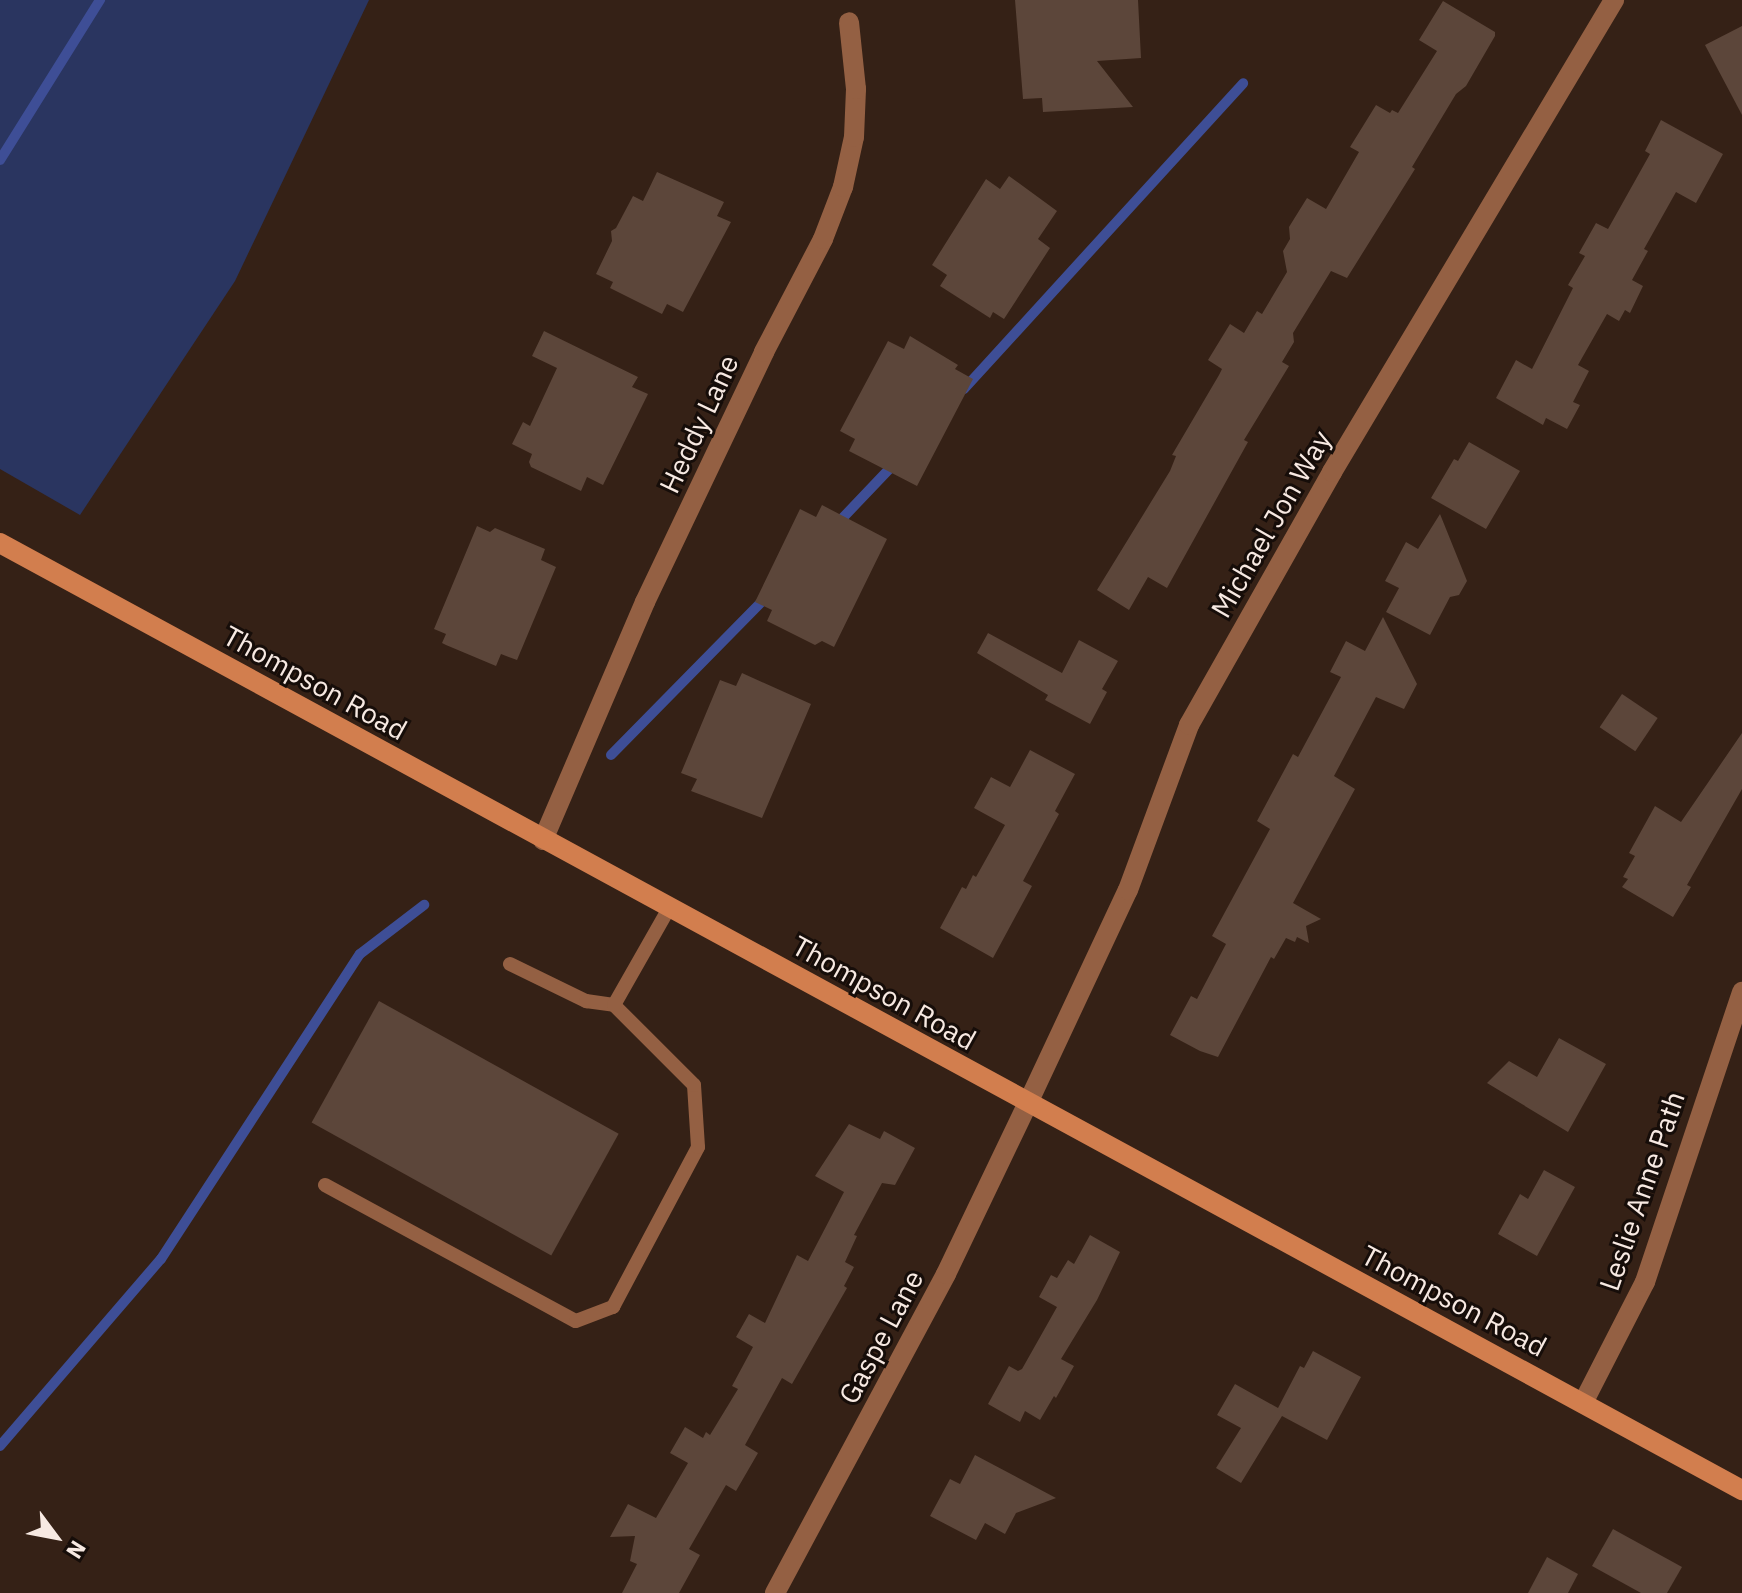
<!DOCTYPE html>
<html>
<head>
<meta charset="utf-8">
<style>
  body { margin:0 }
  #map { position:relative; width:1742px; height:1593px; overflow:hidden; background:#352116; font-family:"IBM Plex Sans",sans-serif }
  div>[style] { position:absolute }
  .green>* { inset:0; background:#2a3560 }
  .stream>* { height:10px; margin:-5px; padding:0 5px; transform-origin:5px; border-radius:5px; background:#3e4e96 }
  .building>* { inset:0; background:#5c463a; transform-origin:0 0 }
  .lane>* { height:14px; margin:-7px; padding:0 7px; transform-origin:7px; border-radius:7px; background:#946043 }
  .street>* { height:20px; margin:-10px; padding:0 10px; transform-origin:10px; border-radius:10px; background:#946043 }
  .secondary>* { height:20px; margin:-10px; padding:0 10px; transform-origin:10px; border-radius:10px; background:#d27e4e }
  span { translate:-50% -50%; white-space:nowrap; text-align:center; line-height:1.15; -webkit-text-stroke:6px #160d09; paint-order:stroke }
  .street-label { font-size:28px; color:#f7e9e2 }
  .north { position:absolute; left:16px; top:1497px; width:80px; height:80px; -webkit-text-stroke:6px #160d09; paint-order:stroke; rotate:122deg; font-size:22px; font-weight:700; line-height:32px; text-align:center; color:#f7e9e2 }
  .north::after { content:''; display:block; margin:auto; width:28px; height:36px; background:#f7e9e2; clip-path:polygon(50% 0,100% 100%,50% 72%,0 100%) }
</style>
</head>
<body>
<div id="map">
  <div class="green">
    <i style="clip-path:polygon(0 0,369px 0,235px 281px,80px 515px,0 469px)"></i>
  </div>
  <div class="stream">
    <i style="left:0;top:160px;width:189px;rotate:-58deg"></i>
    <i style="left:964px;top:389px;width:414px;rotate:-47.6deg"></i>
    <i style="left:835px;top:526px;width:88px;rotate:-46.4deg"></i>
    <i style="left:611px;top:755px;width:224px;rotate:-45.5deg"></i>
    <i style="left:0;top:1446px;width:247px;rotate:-49.3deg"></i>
    <i style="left:161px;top:1259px;width:364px;rotate:-56.9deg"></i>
    <i style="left:360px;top:954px;width:81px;rotate:-37.4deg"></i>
  </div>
  <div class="building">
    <i style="clip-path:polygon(1015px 0,1138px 0,1141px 58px,1097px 61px,1133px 107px,1043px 112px,1042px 98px,1023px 99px)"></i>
    <i style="clip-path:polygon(1443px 1px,1495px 32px,1495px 36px,1466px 86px,1456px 94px,1412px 167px,1415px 169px,1347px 278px,1331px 271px,1293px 333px,1294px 342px,1282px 362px,1289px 366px,1244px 440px,1248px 442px,1167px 588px,1148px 577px,1129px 610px,1097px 590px,1170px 471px,1176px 456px,1172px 455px,1219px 375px,1222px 369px,1208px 360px,1230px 324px,1244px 333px,1257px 311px,1262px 314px,1287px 272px,1283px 251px,1290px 239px,1289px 227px,1307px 198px,1326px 209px,1359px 152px,1350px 147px,1376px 105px,1390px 113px,1392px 110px,1398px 113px,1437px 51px,1419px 40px)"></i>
    <i style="clip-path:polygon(1742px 26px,1742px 115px,1705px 45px)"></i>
    <i style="clip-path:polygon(1661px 120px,1723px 154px,1696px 203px,1676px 192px,1644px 249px,1648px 251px,1632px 280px,1643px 286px,1630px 313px,1625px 310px,1619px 321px,1607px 314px,1578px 365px,1589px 371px,1573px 402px,1580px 405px,1567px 429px,1546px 418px,1543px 425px,1496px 398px,1516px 360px,1532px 369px,1573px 288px,1568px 285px,1585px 256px,1579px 253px,1596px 223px,1608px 229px,1650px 154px,1645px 151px)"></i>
    <i style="clip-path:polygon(657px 172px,724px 202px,717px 216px,731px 222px,683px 312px,667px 304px,662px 314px,610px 288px,613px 282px,596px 274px,612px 241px,611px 231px,616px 228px,633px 196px,643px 201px)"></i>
    <i style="clip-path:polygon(1009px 176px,1057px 211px,1038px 239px,1050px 248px,1004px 319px,993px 312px,990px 318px,940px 286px,947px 275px,932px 265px,986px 179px,1000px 189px)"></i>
    <i style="clip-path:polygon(544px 331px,638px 377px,632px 387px,648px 394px,603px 485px,587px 477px,581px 491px,531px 467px,529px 462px,532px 454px,512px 444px,523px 422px,530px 426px,557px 368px,532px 356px)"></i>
    <i style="clip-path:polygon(910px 336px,958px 365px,955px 369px,973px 379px,917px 486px,849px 451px,855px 439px,840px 431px,888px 341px,904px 349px)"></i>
    <i style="clip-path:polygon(1469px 442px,1520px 471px,1486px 529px,1431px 498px,1454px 459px,1458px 461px)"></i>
    <i style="clip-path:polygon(822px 505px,887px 539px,834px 647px,822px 641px,815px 645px,767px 621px,772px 610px,755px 602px,800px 509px,816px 517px)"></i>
    <i style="clip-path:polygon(1440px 514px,1467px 581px,1459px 595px,1450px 597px,1430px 635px,1386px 612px,1399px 588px,1385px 581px,1406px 542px,1418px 549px)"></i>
    <i style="clip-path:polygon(477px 526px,490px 532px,495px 528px,545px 549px,541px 560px,556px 567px,517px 660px,501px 654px,496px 666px,446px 645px,442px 643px,446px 634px,434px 629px)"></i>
    <i style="clip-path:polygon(1383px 617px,1417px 684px,1404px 709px,1376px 697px,1334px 776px,1355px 789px,1293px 903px,1321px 919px,1306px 926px,1309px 943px,1297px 937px,1295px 942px,1286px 938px,1274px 959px,1271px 957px,1218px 1057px,1200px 1051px,1170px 1035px,1191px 996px,1197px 999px,1226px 944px,1212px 936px,1270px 829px,1257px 821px,1293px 754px,1298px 757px,1341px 677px,1330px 672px,1346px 641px,1365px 651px)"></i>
    <i style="clip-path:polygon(988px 633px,1062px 673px,1079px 640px,1118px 661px,1102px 689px,1107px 692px,1090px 724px,1045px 700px,1048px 695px,977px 653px)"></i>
    <i style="clip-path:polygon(742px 673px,811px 704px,762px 818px,691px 791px,697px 779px,681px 773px,720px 680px,736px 686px)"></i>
    <i style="left:1622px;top:694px;width:43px;height:40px;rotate:34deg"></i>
    <i style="clip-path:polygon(1742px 733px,1742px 789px,1687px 885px,1691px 887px,1673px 917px,1622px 887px,1628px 879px,1623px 877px,1635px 856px,1629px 853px,1655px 806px,1681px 822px)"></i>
    <i style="clip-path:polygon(1030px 750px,1075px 774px,1055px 811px,1059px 814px,1023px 881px,1032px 886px,993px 958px,940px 928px,962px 887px,966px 889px,973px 875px,976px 877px,1005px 825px,974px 808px,991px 777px,1010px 787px)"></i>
    <i style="left:379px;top:1001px;width:274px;height:139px;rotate:29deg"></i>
    <i style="clip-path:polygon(1559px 1038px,1606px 1064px,1568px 1132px,1487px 1083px,1509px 1061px,1537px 1077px)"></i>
    <i style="clip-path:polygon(849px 1124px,880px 1139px,884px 1131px,915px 1148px,895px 1185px,882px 1183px,854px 1235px,857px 1236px,845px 1262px,854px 1267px,844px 1286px,847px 1288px,792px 1384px,782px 1378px,745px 1445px,758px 1453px,736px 1491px,726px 1485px,689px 1549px,700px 1555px,679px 1593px,622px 1593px,637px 1564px,630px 1561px,635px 1536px,610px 1537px,628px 1504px,656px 1518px,688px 1463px,670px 1453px,685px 1427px,703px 1438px,706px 1432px,710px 1435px,738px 1389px,732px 1386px,753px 1347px,736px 1337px,749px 1314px,765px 1323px,797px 1255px,808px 1261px,844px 1192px,815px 1176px)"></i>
    <i style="clip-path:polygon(1544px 1170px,1575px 1187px,1537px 1256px,1498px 1234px,1520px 1194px,1528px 1199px)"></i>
    <i style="clip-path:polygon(1090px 1235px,1120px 1252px,1097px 1300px,1061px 1359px,1074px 1366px,1056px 1398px,1054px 1396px,1040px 1420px,1025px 1411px,1020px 1422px,988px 1404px,1009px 1366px,1018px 1371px,1022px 1369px,1057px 1307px,1039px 1297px,1051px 1275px,1057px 1278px,1068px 1260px,1074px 1264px)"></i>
    <i style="clip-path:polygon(1313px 1351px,1361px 1377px,1327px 1440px,1282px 1416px,1241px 1483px,1216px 1468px,1241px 1428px,1217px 1415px,1235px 1384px,1278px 1408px,1300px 1366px,1304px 1368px)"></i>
    <i style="clip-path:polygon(975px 1455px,1056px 1498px,1016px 1513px,1005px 1534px,985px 1523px,976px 1540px,930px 1516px,950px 1479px,960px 1484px)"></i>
    <i style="clip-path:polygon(1613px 1529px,1682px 1567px,1667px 1593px,1641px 1593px,1592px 1566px)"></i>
    <i style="clip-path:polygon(1547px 1557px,1578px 1574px,1568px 1593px,1528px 1593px)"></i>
  </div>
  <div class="lane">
    <i style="left:510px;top:964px;width:85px;rotate:26deg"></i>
    <i style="left:586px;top:1001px;width:28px;rotate:8deg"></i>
    <i style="left:325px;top:1185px;width:285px;rotate:28.5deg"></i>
    <i style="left:576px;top:1321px;width:40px;rotate:-21deg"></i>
    <i style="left:613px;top:1307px;width:181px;rotate:-62deg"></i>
    <i style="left:698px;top:1147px;width:62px;rotate:-93.7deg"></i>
    <i style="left:694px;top:1085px;width:113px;rotate:-135deg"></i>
    <i style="left:614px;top:1005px;width:112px;rotate:-60.4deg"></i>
  </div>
  <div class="street">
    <i style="left:543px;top:840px;width:259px;rotate:-66.8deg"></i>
    <i style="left:645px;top:602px;width:277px;rotate:-64.5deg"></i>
    <i style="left:764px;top:352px;width:127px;rotate:-62.4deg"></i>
    <i style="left:823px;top:239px;width:56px;rotate:-69deg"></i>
    <i style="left:843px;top:187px;width:51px;rotate:-77.6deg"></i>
    <i style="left:854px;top:137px;width:48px;rotate:-87.6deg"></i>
    <i style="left:856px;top:89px;width:67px;rotate:-96deg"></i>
    <i style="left:1583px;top:1403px;width:136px;rotate:-62.9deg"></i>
    <i style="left:1645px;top:1282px;width:306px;rotate:-71.5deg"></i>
    <i style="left:775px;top:1593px;width:362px;rotate:-61.8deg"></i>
    <i style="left:946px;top:1274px;width:190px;rotate:-64.4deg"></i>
    <i style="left:1028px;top:1103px;width:235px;rotate:-64.9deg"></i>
    <i style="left:1128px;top:890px;width:176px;rotate:-69.7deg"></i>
    <i style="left:1189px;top:725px;width:291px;rotate:-60.5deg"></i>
    <i style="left:1332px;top:472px;width:550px;rotate:-59.14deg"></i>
  </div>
  <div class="secondary">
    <i style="left:0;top:543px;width:1983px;rotate:28.53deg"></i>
  </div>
  <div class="street-label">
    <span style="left:699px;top:424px;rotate:-65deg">Heddy Lane</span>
    <span style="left:1271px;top:524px;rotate:-60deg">Michael Jon Way</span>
    <span style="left:315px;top:683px;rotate:29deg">Thompson Road</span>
    <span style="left:884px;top:993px;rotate:29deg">Thompson Road</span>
    <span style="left:1642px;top:1191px;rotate:-71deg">Leslie Anne Path</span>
    <span style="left:1454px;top:1301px;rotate:28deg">Thompson Road</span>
    <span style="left:881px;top:1337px;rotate:-62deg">Gaspe Lane</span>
  </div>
  <div class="north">N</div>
</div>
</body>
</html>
